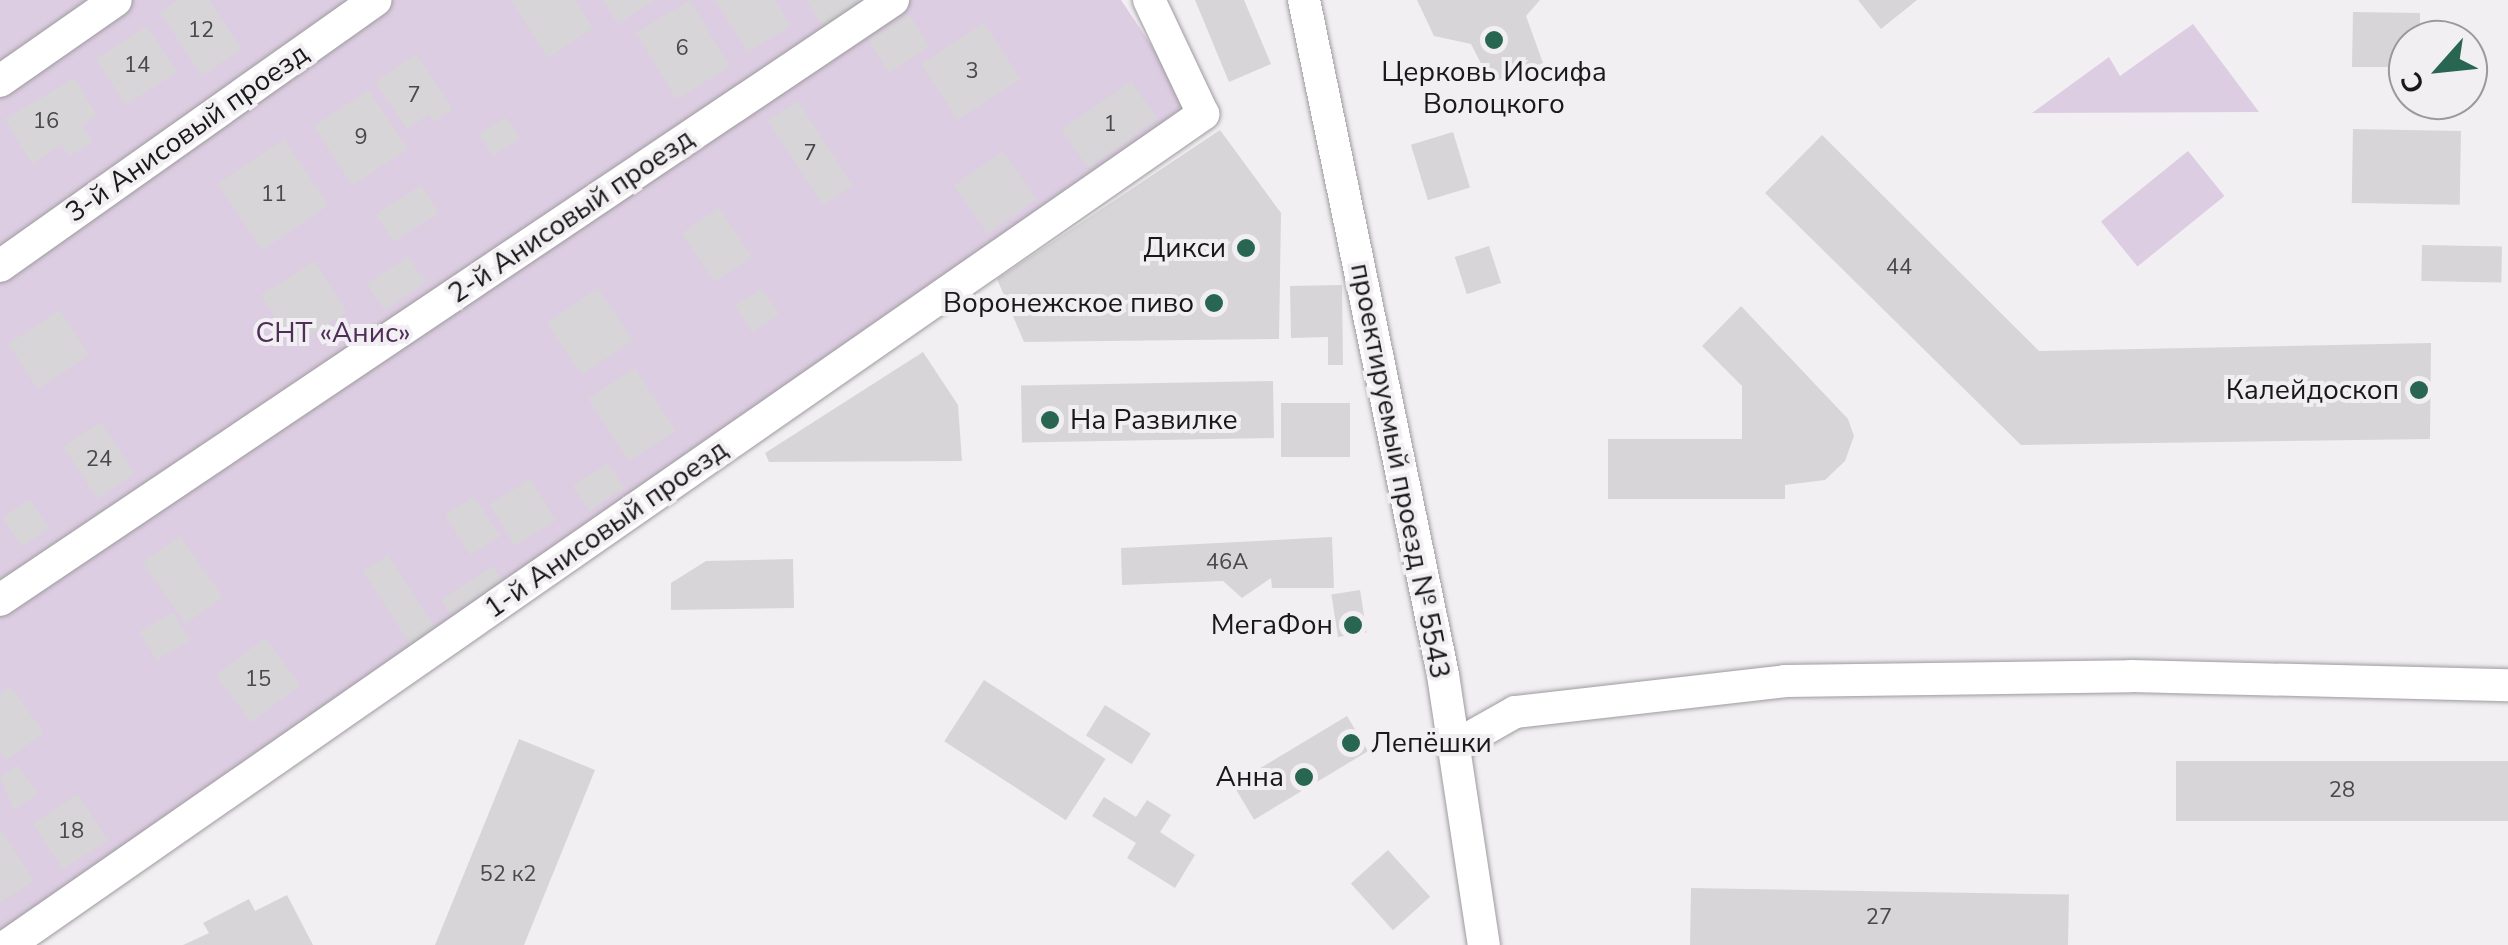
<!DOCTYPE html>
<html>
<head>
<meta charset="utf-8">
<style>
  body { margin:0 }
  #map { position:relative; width:2508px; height:945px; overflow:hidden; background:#f2eff3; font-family:"Nunito Sans",sans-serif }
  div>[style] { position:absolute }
  .green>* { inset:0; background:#ddcde2; transform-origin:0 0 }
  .building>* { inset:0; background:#d7d5d8; transform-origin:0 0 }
  .roads { filter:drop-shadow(0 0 2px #9e9b9f) drop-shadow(0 0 2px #9e9b9f) }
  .street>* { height:32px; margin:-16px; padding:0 16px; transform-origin:16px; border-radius:16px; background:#fff }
  .dots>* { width:28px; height:28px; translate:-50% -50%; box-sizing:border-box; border:5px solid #f2eff3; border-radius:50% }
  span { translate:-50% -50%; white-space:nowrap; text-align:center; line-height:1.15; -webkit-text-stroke:8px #f2eff3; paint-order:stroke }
  .number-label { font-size:22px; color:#49484a }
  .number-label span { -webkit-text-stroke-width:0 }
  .poi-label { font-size:28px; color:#1a191a }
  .right { translate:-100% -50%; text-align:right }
  .left { translate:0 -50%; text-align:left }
  .street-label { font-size:28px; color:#1a191a }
  .park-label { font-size:28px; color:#4f2e59 }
  .north { position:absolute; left:2388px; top:20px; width:100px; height:100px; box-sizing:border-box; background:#f2eff3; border:2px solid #9c999c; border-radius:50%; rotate:243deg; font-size:28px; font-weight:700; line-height:40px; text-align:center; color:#1a191a }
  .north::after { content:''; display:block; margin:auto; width:35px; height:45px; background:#296652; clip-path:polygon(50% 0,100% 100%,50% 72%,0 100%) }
</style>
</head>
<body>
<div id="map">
  <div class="green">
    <i style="clip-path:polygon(0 0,1121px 0,1204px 124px,0 945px)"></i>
    <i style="clip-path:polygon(2193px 24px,2259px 112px,2032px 113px,2109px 57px,2120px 76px)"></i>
    <i style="left:2188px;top:151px;width:58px;height:112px;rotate:51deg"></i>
  </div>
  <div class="building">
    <i style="clip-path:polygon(178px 0,209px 0,242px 49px,202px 76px,160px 12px)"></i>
    <i style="clip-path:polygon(511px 0,575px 0,593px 28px,548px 58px)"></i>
    <i style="clip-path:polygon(603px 0,654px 0,618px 24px)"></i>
    <i style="left:690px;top:0;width:78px;height:63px;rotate:59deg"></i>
    <i style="clip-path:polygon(715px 0,775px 0,791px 26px,748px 52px)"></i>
    <i style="clip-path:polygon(806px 0,876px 0,825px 31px)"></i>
    <i style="clip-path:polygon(1195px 0,1244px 0,1271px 64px,1229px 82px)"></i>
    <i style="clip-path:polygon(1417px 0,1540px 0,1526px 16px,1543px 63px,1491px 83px,1471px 44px,1434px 36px)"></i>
    <i style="clip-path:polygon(1858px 0,1917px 0,1881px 29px)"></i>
    <i style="clip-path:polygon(2353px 12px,2420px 13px,2420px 40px,2408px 40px,2408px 67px,2352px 67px)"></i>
    <i style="left:909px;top:14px;width:39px;height:48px;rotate:58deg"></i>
    <i style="left:984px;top:23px;width:67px;height:75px;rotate:57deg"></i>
    <i style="left:147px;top:26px;width:55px;height:61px;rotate:57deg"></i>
    <i style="clip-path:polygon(416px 54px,453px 109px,434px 122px,429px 114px,407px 129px,375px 82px)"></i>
    <i style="clip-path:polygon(75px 78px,97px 116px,82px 125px,93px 142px,69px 156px,62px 145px,32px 164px,5px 119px)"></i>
    <i style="left:1131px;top:81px;width:47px;height:85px;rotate:55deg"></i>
    <i style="left:369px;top:90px;width:71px;height:66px;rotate:57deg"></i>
    <i style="left:798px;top:101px;width:101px;height:36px;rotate:57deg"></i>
    <i style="left:506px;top:117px;width:26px;height:32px;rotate:58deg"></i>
    <i style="left:2353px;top:129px;width:108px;height:74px;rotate:1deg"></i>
    <i style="clip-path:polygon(1220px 130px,1281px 213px,1279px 339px,1024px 342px,997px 279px)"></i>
    <i style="left:1453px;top:132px;width:58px;height:44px;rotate:73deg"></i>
    <i style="clip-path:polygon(1822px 135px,2039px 351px,2431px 343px,2430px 439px,2021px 445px,1765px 193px)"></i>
    <i style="left:284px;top:139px;width:80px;height:80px;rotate:56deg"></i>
    <i style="left:1003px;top:151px;width:59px;height:60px;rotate:55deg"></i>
    <i style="left:421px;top:185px;width:33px;height:54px;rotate:57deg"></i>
    <i style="left:719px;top:208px;width:59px;height:45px;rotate:56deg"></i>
    <i style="left:2422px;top:245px;width:80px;height:36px;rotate:1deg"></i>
    <i style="left:1489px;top:246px;width:39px;height:36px;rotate:72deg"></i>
    <i style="left:408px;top:256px;width:32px;height:50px;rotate:56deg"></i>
    <i style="left:315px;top:261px;width:60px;height:64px;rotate:58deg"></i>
    <i style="clip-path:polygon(1342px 285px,1343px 365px,1328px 365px,1328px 337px,1291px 338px,1290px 286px)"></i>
    <i style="left:598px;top:288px;width:63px;height:62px;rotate:56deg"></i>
    <i style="left:762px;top:288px;width:32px;height:32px;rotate:58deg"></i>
    <i style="clip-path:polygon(1741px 306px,1848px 419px,1854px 436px,1845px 461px,1825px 480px,1785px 485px,1785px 499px,1608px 499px,1608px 439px,1742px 439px,1742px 386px,1702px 346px)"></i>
    <i style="left:60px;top:310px;width:54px;height:62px;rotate:57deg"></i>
    <i style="clip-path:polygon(923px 352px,958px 405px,962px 461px,769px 462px,765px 453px)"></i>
    <i style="left:635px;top:368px;width:75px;height:56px;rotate:57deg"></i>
    <i style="left:1273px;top:381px;width:57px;height:252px;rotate:89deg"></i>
    <i style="left:1281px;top:403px;width:69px;height:54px"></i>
    <i style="left:101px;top:422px;width:62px;height:45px;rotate:57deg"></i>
    <i style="left:608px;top:463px;width:30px;height:42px;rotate:57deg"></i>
    <i style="left:530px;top:479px;width:49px;height:48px;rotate:58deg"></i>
    <i style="left:474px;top:496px;width:48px;height:35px;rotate:57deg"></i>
    <i style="left:30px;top:499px;width:35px;height:33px;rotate:57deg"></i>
    <i style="left:180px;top:536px;width:75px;height:46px;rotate:55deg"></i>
    <i style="clip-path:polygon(1332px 537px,1334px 588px,1272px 588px,1271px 578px,1242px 598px,1223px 581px,1122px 585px,1121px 548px)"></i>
    <i style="left:388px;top:555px;width:89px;height:30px;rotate:57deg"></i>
    <i style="clip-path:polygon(793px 559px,794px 608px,671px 610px,671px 583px,706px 561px)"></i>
    <i style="left:493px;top:566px;width:17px;height:62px;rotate:57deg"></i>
    <i style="left:1360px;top:590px;width:43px;height:29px;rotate:81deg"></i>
    <i style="left:173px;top:612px;width:33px;height:39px;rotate:59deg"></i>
    <i style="left:265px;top:638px;width:59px;height:62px;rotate:53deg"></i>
    <i style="left:984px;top:680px;width:145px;height:73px;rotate:33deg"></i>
    <i style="clip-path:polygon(11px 686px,44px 733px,6px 760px,0 752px,0 694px)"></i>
    <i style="left:1105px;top:705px;width:54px;height:36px;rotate:32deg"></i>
    <i style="left:1347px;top:716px;width:41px;height:133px;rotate:59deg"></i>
    <i style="clip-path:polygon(519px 739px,595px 770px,524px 945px,435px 945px)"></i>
    <i style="left:2508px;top:761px;width:60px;height:332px;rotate:90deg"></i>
    <i style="clip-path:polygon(18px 765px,38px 794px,14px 810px,0 777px)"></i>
    <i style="left:78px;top:794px;width:55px;height:54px;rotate:57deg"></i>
    <i style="clip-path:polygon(1104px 797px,1136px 817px,1147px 800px,1171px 815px,1160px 832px,1195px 855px,1175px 888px,1127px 858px,1136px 843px,1092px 816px)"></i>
    <i style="clip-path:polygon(0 828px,34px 881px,0 903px)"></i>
    <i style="left:1388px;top:850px;width:63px;height:50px;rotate:48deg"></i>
    <i style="left:1691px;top:888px;width:378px;height:57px;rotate:1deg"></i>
    <i style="clip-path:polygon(287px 895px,313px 945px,183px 945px,209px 933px,203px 923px,249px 899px,255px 911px)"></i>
  </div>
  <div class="roads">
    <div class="street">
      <i style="left:1304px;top:0;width:689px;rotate:78.36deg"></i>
      <i style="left:1443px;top:675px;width:273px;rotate:81.4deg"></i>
      <i style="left:0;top:81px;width:141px;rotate:-34.9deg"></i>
      <i style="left:0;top:266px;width:460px;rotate:-35.3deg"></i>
      <i style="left:0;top:600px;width:1076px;rotate:-33.9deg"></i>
      <i style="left:1453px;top:747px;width:71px;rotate:-29.4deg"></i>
      <i style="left:1515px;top:712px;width:272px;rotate:-6.5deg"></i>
      <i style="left:1785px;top:681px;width:346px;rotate:-0.8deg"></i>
      <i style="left:2131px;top:676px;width:377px;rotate:1.4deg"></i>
      <i style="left:8px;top:945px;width:1456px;rotate:-34.81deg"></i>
      <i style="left:1203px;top:114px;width:126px;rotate:-115.3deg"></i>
    </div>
  </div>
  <div class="dots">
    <i style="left:1494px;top:40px;background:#296652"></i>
    <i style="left:1246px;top:248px;background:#296652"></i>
    <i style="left:1214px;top:303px;background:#296652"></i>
    <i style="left:2419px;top:390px;background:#296652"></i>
    <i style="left:1050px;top:420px;background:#296652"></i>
    <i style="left:1353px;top:625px;background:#296652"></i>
    <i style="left:1351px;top:743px;background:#296652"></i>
    <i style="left:1304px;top:777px;background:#296652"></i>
  </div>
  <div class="number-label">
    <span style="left:201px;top:31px">12</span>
    <span style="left:682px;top:49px">6</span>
    <span style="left:137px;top:66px">14</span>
    <span style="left:972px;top:72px">3</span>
    <span style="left:414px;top:96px">7</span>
    <span style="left:46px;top:122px">16</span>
    <span style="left:1110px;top:125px">1</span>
    <span style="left:361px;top:138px">9</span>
    <span style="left:810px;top:154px">7</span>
    <span style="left:274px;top:195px">11</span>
    <span style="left:1899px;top:268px">44</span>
    <span style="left:99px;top:460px">24</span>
    <span style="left:1227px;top:563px">46А</span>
    <span style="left:258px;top:680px">15</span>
    <span style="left:2342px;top:791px">28</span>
    <span style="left:71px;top:832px">18</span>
    <span style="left:508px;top:875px">52 к2</span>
    <span style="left:1879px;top:918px">27</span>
  </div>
  <div class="poi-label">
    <span style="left:1494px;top:88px">Церковь Иосифа<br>Волоцкого</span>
    <span class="right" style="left:1226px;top:248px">Дикси</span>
    <span class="right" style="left:1194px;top:303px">Воронежское пиво</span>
    <span class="right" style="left:2399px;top:390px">Калейдоскоп</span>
    <span class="left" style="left:1070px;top:420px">На Развилке</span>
    <span class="right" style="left:1333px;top:625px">МегаФон</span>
    <span class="left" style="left:1371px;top:743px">Лепёшки</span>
    <span class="right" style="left:1284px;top:777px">Анна</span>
  </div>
  <div class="street-label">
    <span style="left:187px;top:133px;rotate:-35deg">3-й Анисовый проезд</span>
    <span style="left:571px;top:216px;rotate:-34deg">2-й Анисовый проезд</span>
    <span style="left:1400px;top:471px;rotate:79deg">проектируемый проезд № 5543</span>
    <span style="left:606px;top:529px;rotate:-35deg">1-й Анисовый проезд</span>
  </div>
  <div class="park-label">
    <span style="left:333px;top:333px">СНТ «Анис»</span>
  </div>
  <div class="north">С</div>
</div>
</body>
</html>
